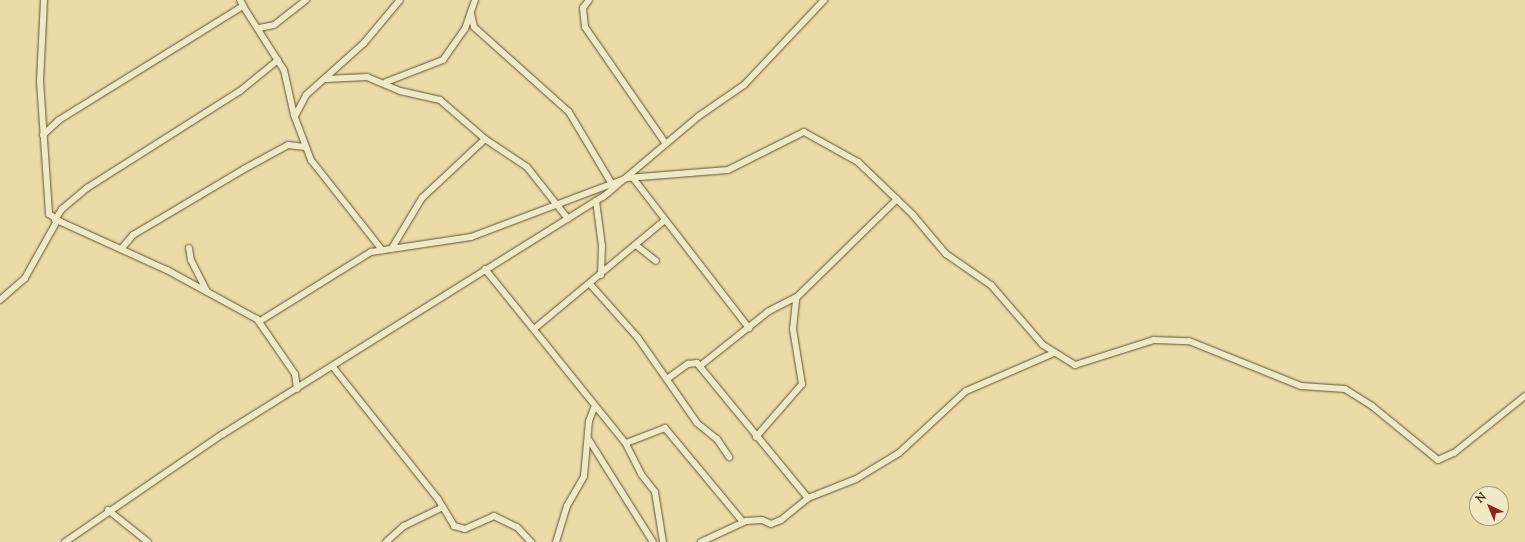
<!DOCTYPE html>
<html>
<head>
<meta charset="utf-8">
<style>
  body { margin:0 }
  #map { position:relative; width:1525px; height:542px; overflow:hidden; background:#eadba7; font-family:"Sorts Mill Goudy",serif }
  div>[style] { position:absolute }
  .roads { filter:drop-shadow(0 0 1px #645034) drop-shadow(0 0 1px #645034) }
  .minor>* { height:6px; margin:-3px; padding:0 3px; transform-origin:3px; border-radius:3px; background:#f1e8c6 }
  span { translate:-50% -50%; white-space:nowrap; text-align:center; line-height:1.15; -webkit-text-stroke:3px #f1e8c6; paint-order:stroke }
  .north { position:absolute; left:1469px; top:486px; width:40px; height:40px; box-sizing:border-box; background:#f1e8c6; border:1px solid #a7997c; border-radius:50%; rotate:316deg; font-size:11px; font-weight:700; line-height:16px; text-align:center; color:#37220e }
  .north::after { content:''; display:block; margin:auto; width:14px; height:18px; background:#8f2418; clip-path:polygon(50% 0,100% 100%,50% 72%,0 100%) }
</style>
</head>
<body>
<div id="map">
  <div class="roads">
    <div class="minor">
      <i style="left:44px;top:0;width:81px;rotate:92.8deg"></i>
      <i style="left:40px;top:81px;width:133px;rotate:86.1deg"></i>
      <i style="left:49px;top:214px;width:14px;rotate:34deg"></i>
      <i style="left:61px;top:222px;width:116px;rotate:24.4deg"></i>
      <i style="left:167px;top:270px;width:102px;rotate:28.6deg"></i>
      <i style="left:257px;top:319px;width:67px;rotate:55.4deg"></i>
      <i style="left:295px;top:374px;width:15px;rotate:82deg"></i>
      <i style="left:240px;top:0;width:8px;rotate:60deg"></i>
      <i style="left:589px;top:0;width:10px;rotate:127deg"></i>
      <i style="left:583px;top:8px;width:19px;rotate:84deg"></i>
      <i style="left:585px;top:27px;width:142px;rotate:55.3deg"></i>
      <i style="left:471px;top:13px;width:14px;rotate:78deg"></i>
      <i style="left:474px;top:27px;width:127px;rotate:41.8deg"></i>
      <i style="left:569px;top:112px;width:84px;rotate:59.2deg"></i>
      <i style="left:259px;top:28px;width:15px;rotate:-11deg"></i>
      <i style="left:274px;top:25px;width:41px;rotate:-38deg"></i>
      <i style="left:326px;top:79px;width:41px;rotate:-2.8deg"></i>
      <i style="left:367px;top:77px;width:36px;rotate:23deg"></i>
      <i style="left:400px;top:91px;width:41px;rotate:12.7deg"></i>
      <i style="left:440px;top:100px;width:60px;rotate:40.9deg"></i>
      <i style="left:485px;top:139px;width:50px;rotate:33.7deg"></i>
      <i style="left:527px;top:167px;width:66px;rotate:51.7deg"></i>
      <i style="left:386px;top:82px;width:61px;rotate:-21.1deg"></i>
      <i style="left:443px;top:60px;width:38px;rotate:-55deg"></i>
      <i style="left:465px;top:29px;width:31px;rotate:-71deg"></i>
      <i style="left:295px;top:116px;width:24px;rotate:-62deg"></i>
      <i style="left:306px;top:95px;width:78px;rotate:-41.9deg"></i>
      <i style="left:364px;top:43px;width:56px;rotate:-50.1deg"></i>
      <i style="left:43px;top:135px;width:22px;rotate:-43deg"></i>
      <i style="left:59px;top:120px;width:216px;rotate:-31.8deg"></i>
      <i style="left:243px;top:6px;width:76px;rotate:57.4deg"></i>
      <i style="left:284px;top:70px;width:46px;rotate:77.5deg"></i>
      <i style="left:294px;top:115px;width:48px;rotate:69.3deg"></i>
      <i style="left:311px;top:160px;width:115px;rotate:51.7deg"></i>
      <i style="left:633px;top:178px;width:190px;rotate:52.3deg"></i>
      <i style="left:596px;top:201px;width:45px;rotate:82.4deg"></i>
      <i style="left:602px;top:246px;width:29px;rotate:92deg"></i>
      <i style="left:55px;top:220px;width:13px;rotate:-58deg"></i>
      <i style="left:62px;top:209px;width:33px;rotate:-40deg"></i>
      <i style="left:87px;top:188px;width:181px;rotate:-32.4deg"></i>
      <i style="left:240px;top:91px;width:49px;rotate:-39.2deg"></i>
      <i style="left:637px;top:246px;width:24px;rotate:38deg"></i>
      <i style="left:122px;top:248px;width:17px;rotate:-50deg"></i>
      <i style="left:133px;top:235px;width:129px;rotate:-30.7deg"></i>
      <i style="left:244px;top:169px;width:50px;rotate:-28.6deg"></i>
      <i style="left:288px;top:145px;width:17px;rotate:7deg"></i>
      <i style="left:189px;top:248px;width:12px;rotate:81deg"></i>
      <i style="left:191px;top:260px;width:36px;rotate:63deg"></i>
      <i style="left:392px;top:248px;width:58px;rotate:-59deg"></i>
      <i style="left:422px;top:198px;width:86px;rotate:-43.1deg"></i>
      <i style="left:485px;top:269px;width:225px;rotate:51.1deg"></i>
      <i style="left:626px;top:444px;width:34px;rotate:63deg"></i>
      <i style="left:641px;top:474px;width:23px;rotate:52deg"></i>
      <i style="left:655px;top:492px;width:51px;rotate:80.9deg"></i>
      <i style="left:590px;top:284px;width:72px;rotate:48.4deg"></i>
      <i style="left:638px;top:338px;width:103px;rotate:55.2deg"></i>
      <i style="left:697px;top:423px;width:26px;rotate:39deg"></i>
      <i style="left:717px;top:439px;width:22px;rotate:56deg"></i>
      <i style="left:0;top:300px;width:33px;rotate:-41deg"></i>
      <i style="left:25px;top:278px;width:65px;rotate:-60.7deg"></i>
      <i style="left:260px;top:321px;width:131px;rotate:-31.9deg"></i>
      <i style="left:371px;top:252px;width:101px;rotate:-8.5deg"></i>
      <i style="left:471px;top:237px;width:167px;rotate:-20.7deg"></i>
      <i style="left:627px;top:178px;width:101px;rotate:-4.5deg"></i>
      <i style="left:728px;top:170px;width:85px;rotate:-26.6deg"></i>
      <i style="left:804px;top:132px;width:62px;rotate:29.1deg"></i>
      <i style="left:858px;top:162px;width:76px;rotate:43.9deg"></i>
      <i style="left:913px;top:215px;width:51px;rotate:49.8deg"></i>
      <i style="left:946px;top:254px;width:55px;rotate:34.6deg"></i>
      <i style="left:991px;top:285px;width:79px;rotate:49.1deg"></i>
      <i style="left:1043px;top:345px;width:38px;rotate:32deg"></i>
      <i style="left:1075px;top:365px;width:83px;rotate:-17.6deg"></i>
      <i style="left:1154px;top:340px;width:35px;rotate:2deg"></i>
      <i style="left:1189px;top:341px;width:121px;rotate:21.9deg"></i>
      <i style="left:1301px;top:386px;width:44px;rotate:3.9deg"></i>
      <i style="left:1345px;top:389px;width:32px;rotate:32deg"></i>
      <i style="left:1372px;top:406px;width:85px;rotate:39.3deg"></i>
      <i style="left:1438px;top:460px;width:17px;rotate:-24deg"></i>
      <i style="left:1454px;top:453px;width:91px;rotate:-38.8deg"></i>
      <i style="left:534px;top:329px;width:170px;rotate:-39.8deg"></i>
      <i style="left:700px;top:366px;width:88px;rotate:-38.6deg"></i>
      <i style="left:769px;top:311px;width:31px;rotate:-27deg"></i>
      <i style="left:797px;top:297px;width:140px;rotate:-44.4deg"></i>
      <i style="left:333px;top:367px;width:169px;rotate:51.5deg"></i>
      <i style="left:438px;top:499px;width:31px;rotate:59deg"></i>
      <i style="left:454px;top:526px;width:11px;rotate:15deg"></i>
      <i style="left:465px;top:529px;width:32px;rotate:-24deg"></i>
      <i style="left:494px;top:516px;width:25px;rotate:26deg"></i>
      <i style="left:517px;top:527px;width:21px;rotate:47deg"></i>
      <i style="left:667px;top:379px;width:26px;rotate:-36deg"></i>
      <i style="left:688px;top:364px;width:9px;rotate:-6deg"></i>
      <i style="left:697px;top:363px;width:175px;rotate:50.6deg"></i>
      <i style="left:756px;top:437px;width:70px;rotate:-49deg"></i>
      <i style="left:802px;top:384px;width:56px;rotate:-99.3deg"></i>
      <i style="left:793px;top:329px;width:31px;rotate:-84deg"></i>
      <i style="left:589px;top:440px;width:120px;rotate:57.9deg"></i>
      <i style="left:626px;top:443px;width:42px;rotate:-21deg"></i>
      <i style="left:665px;top:428px;width:122px;rotate:50.3deg"></i>
      <i style="left:108px;top:510px;width:51px;rotate:38.7deg"></i>
      <i style="left:65px;top:542px;width:191px;rotate:-34.4deg"></i>
      <i style="left:223px;top:434px;width:448px;rotate:-32deg"></i>
      <i style="left:603px;top:197px;width:126px;rotate:-40.2deg"></i>
      <i style="left:699px;top:116px;width:55px;rotate:-34.6deg"></i>
      <i style="left:744px;top:85px;width:117px;rotate:-46.7deg"></i>
      <i style="left:386px;top:542px;width:24px;rotate:-42deg"></i>
      <i style="left:404px;top:526px;width:43px;rotate:-26deg"></i>
      <i style="left:556px;top:542px;width:38px;rotate:-73deg"></i>
      <i style="left:567px;top:506px;width:34px;rotate:-60deg"></i>
      <i style="left:584px;top:476px;width:55px;rotate:-84.8deg"></i>
      <i style="left:589px;top:421px;width:14px;rotate:-69deg"></i>
      <i style="left:701px;top:542px;width:50px;rotate:-25deg"></i>
      <i style="left:746px;top:521px;width:16px;rotate:-4deg"></i>
      <i style="left:762px;top:520px;width:10px;rotate:24deg"></i>
      <i style="left:771px;top:524px;width:11px;rotate:-22deg"></i>
      <i style="left:781px;top:520px;width:35px;rotate:-39deg"></i>
      <i style="left:808px;top:498px;width:52px;rotate:-21.6deg"></i>
      <i style="left:856px;top:479px;width:50px;rotate:-31.2deg"></i>
      <i style="left:899px;top:453px;width:91px;rotate:-42.8deg"></i>
      <i style="left:966px;top:391px;width:96px;rotate:-23.4deg"></i>
    </div>
  </div>
  <div class="north">N</div>
</div>
</body>
</html>
